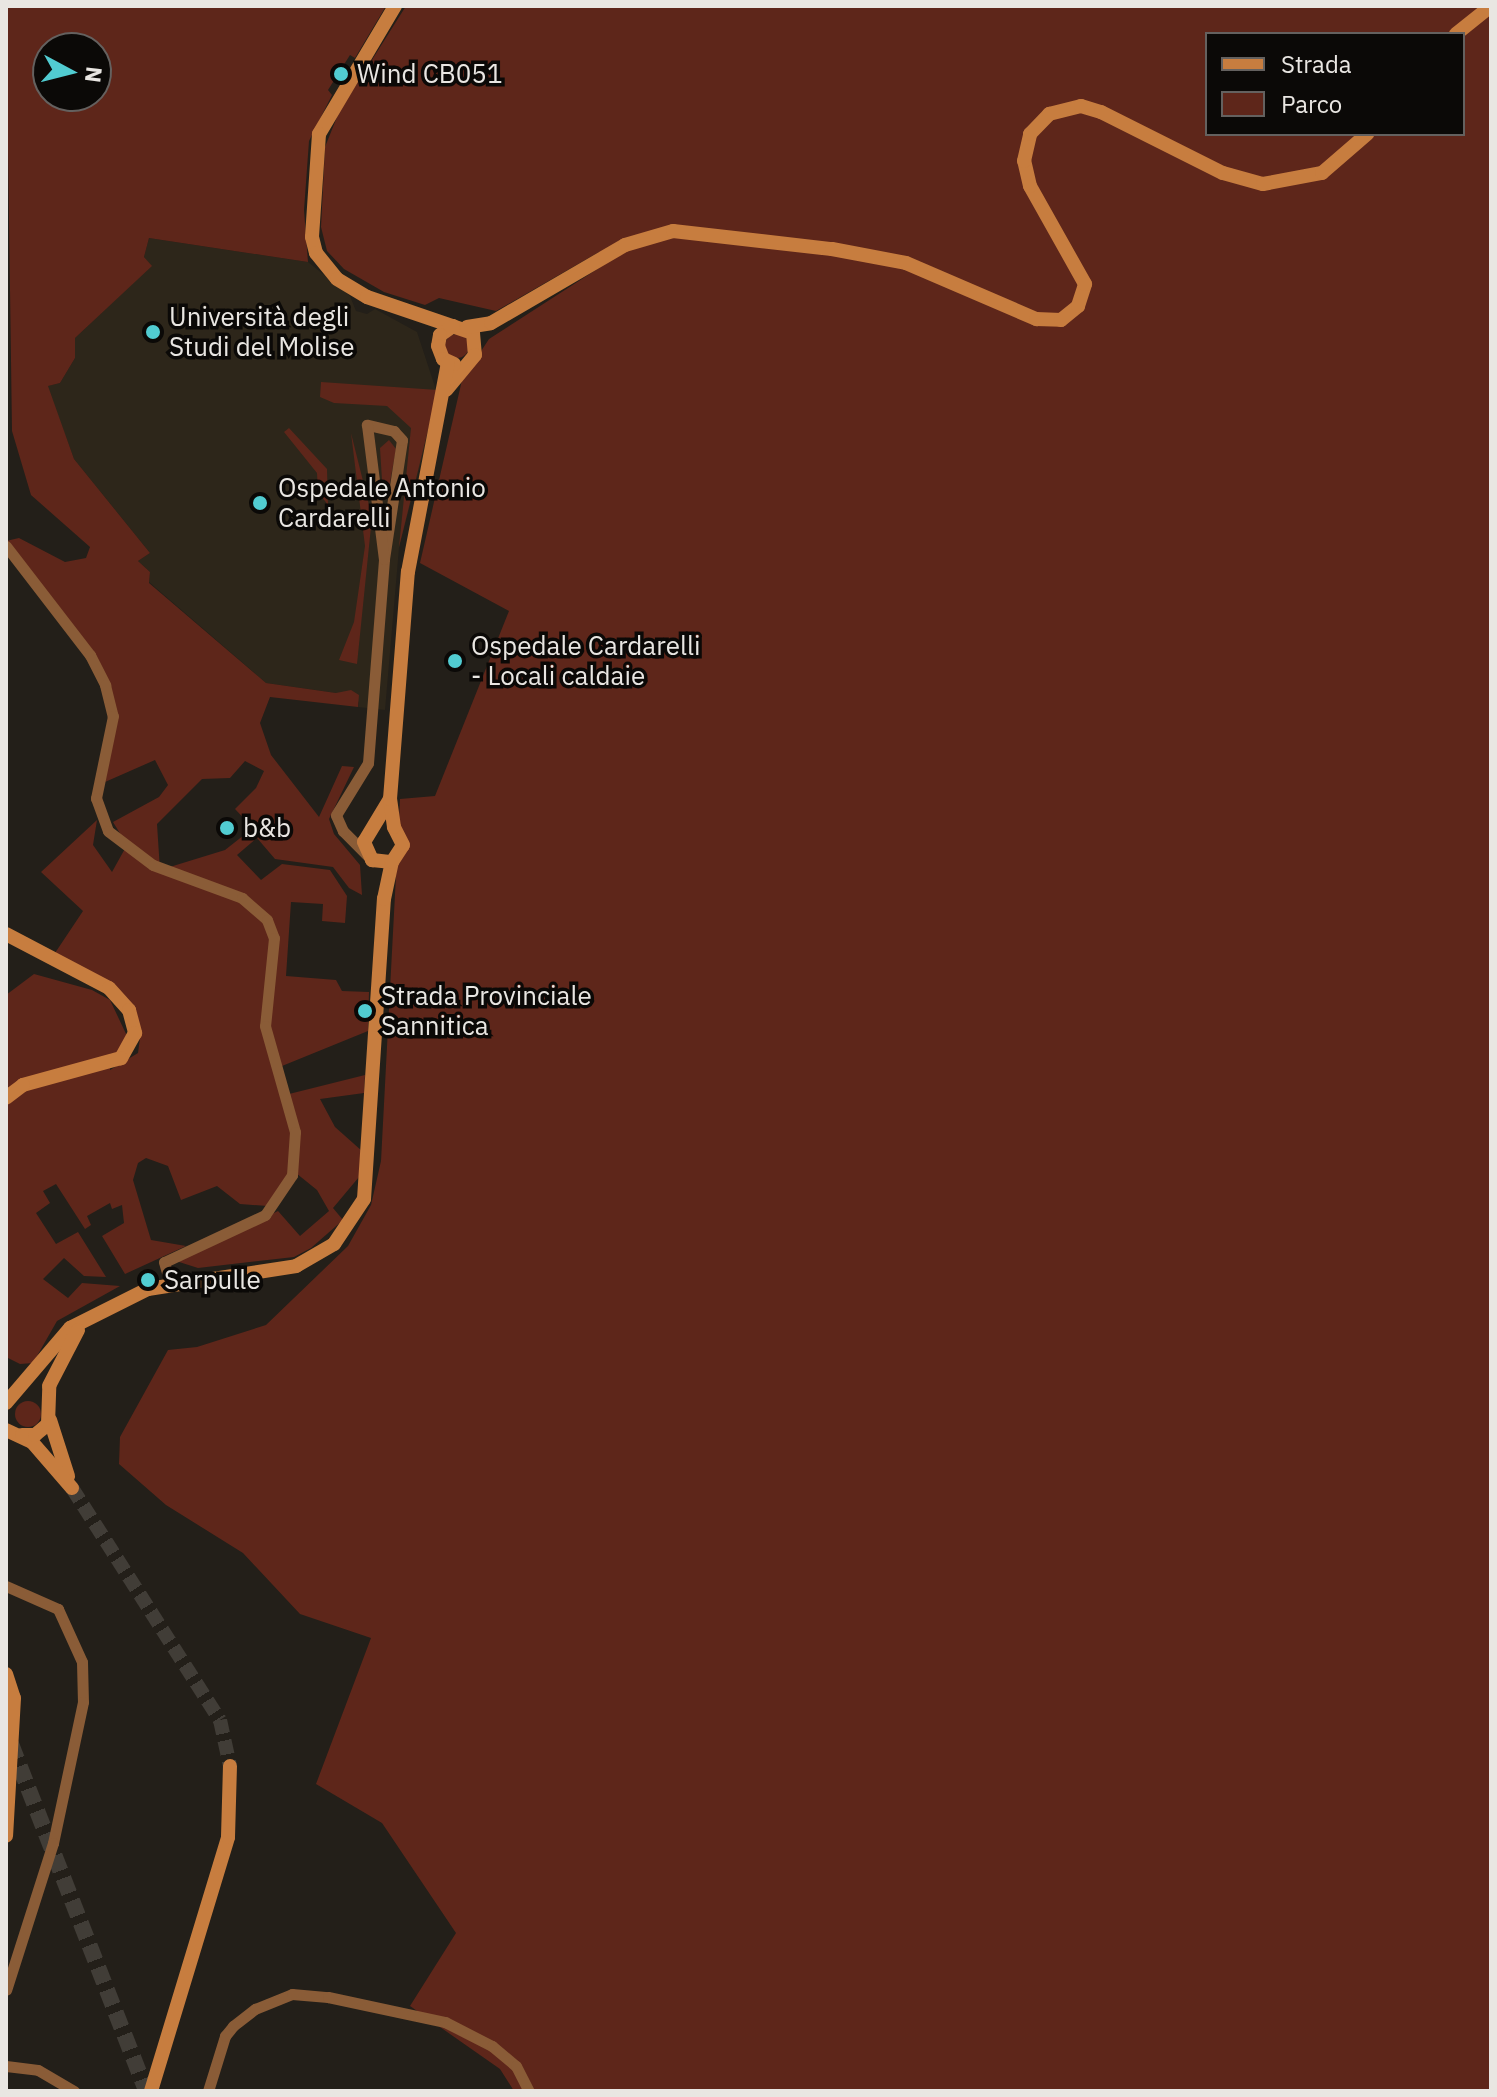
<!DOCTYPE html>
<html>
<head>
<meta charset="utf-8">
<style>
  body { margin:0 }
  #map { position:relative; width:1497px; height:2097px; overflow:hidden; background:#231f19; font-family:"IBM Plex Sans",sans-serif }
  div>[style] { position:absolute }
  .built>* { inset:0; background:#2d261a }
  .green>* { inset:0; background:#5e261a }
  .round { border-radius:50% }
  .secondary-tunnel>* { height:14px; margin-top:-7px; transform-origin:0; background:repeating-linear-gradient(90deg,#413d37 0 14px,transparent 0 21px) }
  .primary-tunnel>* { height:16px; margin-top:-8px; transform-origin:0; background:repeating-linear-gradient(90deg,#413d37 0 16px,transparent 0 24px) }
  .street>* { height:11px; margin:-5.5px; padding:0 5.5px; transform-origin:5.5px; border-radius:5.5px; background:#8a5c37 }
  .secondary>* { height:14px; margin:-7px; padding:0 7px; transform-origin:7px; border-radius:7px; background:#c77d3f }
  .dots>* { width:22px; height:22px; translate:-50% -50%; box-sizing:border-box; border:4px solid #0b0907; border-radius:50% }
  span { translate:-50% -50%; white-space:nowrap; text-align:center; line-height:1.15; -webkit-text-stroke:7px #0b0907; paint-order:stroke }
  .poi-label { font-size:26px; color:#e9e6e2 }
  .left { translate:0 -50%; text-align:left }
  .frame { position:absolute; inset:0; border:8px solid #e9e6e2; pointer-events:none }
  .legend { position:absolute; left:1205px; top:32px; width:260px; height:104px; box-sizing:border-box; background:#0b0907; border:2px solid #64615f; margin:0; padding:10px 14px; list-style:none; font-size:24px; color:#e9e6e2 }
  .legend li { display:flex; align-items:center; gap:16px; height:40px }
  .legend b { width:40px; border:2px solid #64615f }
  .north { position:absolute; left:32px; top:32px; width:80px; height:80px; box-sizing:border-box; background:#0b0907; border:2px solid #64615f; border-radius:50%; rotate:97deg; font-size:22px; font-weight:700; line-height:32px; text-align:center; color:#e9e6e2 }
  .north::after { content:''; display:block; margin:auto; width:28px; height:36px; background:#51ccd1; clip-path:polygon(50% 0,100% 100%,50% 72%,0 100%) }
</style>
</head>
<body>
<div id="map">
  <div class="built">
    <i style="clip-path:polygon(149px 238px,308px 262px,350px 296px,356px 311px,367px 314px,375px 309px,417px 332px,438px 396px,399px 548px,385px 710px,358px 707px,359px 702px,336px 693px,266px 683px,149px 582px,150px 572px,138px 561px,150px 553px,74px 459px,47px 386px,60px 383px,75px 358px,75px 338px,151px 266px,144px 257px)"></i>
  </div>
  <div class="green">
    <i style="clip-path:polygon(evenodd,6px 6px,386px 6px,355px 58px,350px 55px,328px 90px,332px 95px,309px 141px,304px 210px,308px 262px,149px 238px,144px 257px,152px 266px,75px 338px,75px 358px,60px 383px,48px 386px,74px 459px,150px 553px,138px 561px,150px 572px,149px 583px,266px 683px,336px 693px,351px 690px,359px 695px,358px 707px,270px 697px,260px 723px,271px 755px,319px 817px,342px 766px,354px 767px,329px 819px,334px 834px,360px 865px,362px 895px,349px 888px,333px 867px,275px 859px,257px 838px,237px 855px,261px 880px,282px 864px,330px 870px,347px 896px,345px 923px,322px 921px,323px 904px,291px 902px,286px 976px,336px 980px,342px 991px,369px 992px,368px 1031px,282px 1066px,289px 1094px,365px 1075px,364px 1093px,320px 1099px,335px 1127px,362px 1151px,359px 1177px,333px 1208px,343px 1220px,311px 1248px,294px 1257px,198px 1268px,176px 1261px,278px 1211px,300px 1236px,329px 1211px,317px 1190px,291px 1169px,268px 1206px,240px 1204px,217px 1186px,181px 1200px,168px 1166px,146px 1158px,138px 1163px,133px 1180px,151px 1240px,186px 1246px,125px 1274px,102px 1236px,124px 1223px,122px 1205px,112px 1209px,110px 1203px,87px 1216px,91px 1225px,85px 1229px,56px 1184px,43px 1191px,50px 1203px,36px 1213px,56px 1244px,78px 1232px,106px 1277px,84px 1276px,64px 1258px,43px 1279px,68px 1298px,82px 1283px,120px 1286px,57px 1321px,33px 1363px,20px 1364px,6px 1357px,6px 995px,34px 974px,92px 990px,110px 1000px,128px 1038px,119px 1052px,110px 1054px,110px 1070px,138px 1053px,141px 1030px,133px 1005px,55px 953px,83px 911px,41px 872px,97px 820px,93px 845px,112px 872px,127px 845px,113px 822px,159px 797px,168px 785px,155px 760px,105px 782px,114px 734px,113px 695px,6px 541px,19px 538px,65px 562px,86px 558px,90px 547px,31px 495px,12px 431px,6px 6px,48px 48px,96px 48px,96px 96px,48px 96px,48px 48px,6px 6px,245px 761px,264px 771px,256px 788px,235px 809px,253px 828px,225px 850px,160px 870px,157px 824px,202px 779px,230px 778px,245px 761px)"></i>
    <i style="clip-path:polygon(evenodd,406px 6px,1491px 6px,1491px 2091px,514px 2091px,500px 2069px,410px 2006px,456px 1933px,382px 1823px,316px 1784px,371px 1638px,300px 1614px,243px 1553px,166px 1505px,119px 1464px,120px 1437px,168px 1350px,197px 1347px,266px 1325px,348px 1246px,371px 1205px,381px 1161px,400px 799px,435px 796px,509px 611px,420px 563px,462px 380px,489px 339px,602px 266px,599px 252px,496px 311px,439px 298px,425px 305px,384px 292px,344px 269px,327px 251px,321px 227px,325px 147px,339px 112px,406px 6px,1207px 34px,1463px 34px,1463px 134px,1207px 134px,1207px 34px)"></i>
    <i class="round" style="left:445px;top:334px;width:24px;height:24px"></i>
    <i style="clip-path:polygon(321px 382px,438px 390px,399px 547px,411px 428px,387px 406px,334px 403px,320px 397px)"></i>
    <i style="clip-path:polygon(289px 428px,327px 469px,328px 505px,318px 492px,317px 473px,284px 432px)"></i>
    <i style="clip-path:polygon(351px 433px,372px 517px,357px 664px,339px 660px,354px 622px,365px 546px)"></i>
    <i style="clip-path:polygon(389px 440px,396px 449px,387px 499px,383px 496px,380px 448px)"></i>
    <i class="round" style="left:15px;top:1401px;width:26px;height:26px"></i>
  </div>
  <div class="secondary-tunnel">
    <i style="left:72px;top:1488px;width:275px;rotate:57.5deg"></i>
    <i style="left:220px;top:1720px;width:47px;rotate:77.7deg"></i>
  </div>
  <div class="primary-tunnel">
    <i style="left:11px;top:1744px;width:372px;rotate:68.7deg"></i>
  </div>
  <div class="street">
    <i style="left:6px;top:546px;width:138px;rotate:52.4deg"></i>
    <i style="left:90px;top:655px;width:34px;rotate:63deg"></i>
    <i style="left:105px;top:685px;width:32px;rotate:76deg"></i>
    <i style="left:113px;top:716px;width:84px;rotate:101.7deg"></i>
    <i style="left:96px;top:798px;width:35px;rotate:70deg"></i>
    <i style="left:108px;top:831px;width:56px;rotate:37.1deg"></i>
    <i style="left:153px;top:865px;width:95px;rotate:20.3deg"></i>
    <i style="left:242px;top:898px;width:33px;rotate:41deg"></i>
    <i style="left:267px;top:920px;width:19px;rotate:69deg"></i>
    <i style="left:274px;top:938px;width:88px;rotate:95.8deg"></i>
    <i style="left:265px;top:1026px;width:110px;rotate:74.2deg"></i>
    <i style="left:295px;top:1132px;width:43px;rotate:94deg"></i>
    <i style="left:292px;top:1175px;width:48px;rotate:124deg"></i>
    <i style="left:265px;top:1215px;width:111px;rotate:155deg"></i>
    <i style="left:164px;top:1262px;width:22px;rotate:74deg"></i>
    <i style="left:367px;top:855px;width:34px;rotate:-135deg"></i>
    <i style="left:343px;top:831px;width:17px;rotate:-114deg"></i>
    <i style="left:336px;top:815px;width:61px;rotate:-58.4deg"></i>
    <i style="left:368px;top:763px;width:205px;rotate:-85.5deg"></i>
    <i style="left:384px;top:559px;width:120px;rotate:-81.4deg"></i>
    <i style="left:402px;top:440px;width:12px;rotate:-132deg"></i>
    <i style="left:394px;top:431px;width:28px;rotate:-167deg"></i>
    <i style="left:367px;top:425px;width:135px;rotate:82.8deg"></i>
    <i style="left:6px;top:1586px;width:57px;rotate:23.9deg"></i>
    <i style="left:58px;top:1609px;width:58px;rotate:65.6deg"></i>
    <i style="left:82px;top:1662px;width:40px;rotate:88.6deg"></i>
    <i style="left:83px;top:1702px;width:144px;rotate:102deg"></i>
    <i style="left:53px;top:1843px;width:154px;rotate:107.7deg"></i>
    <i style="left:6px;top:2066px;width:32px;rotate:7deg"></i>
    <i style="left:38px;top:2070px;width:42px;rotate:30.3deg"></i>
    <i style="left:208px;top:2091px;width:58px;rotate:-72.8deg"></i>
    <i style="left:225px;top:2036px;width:13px;rotate:-51deg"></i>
    <i style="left:233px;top:2026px;width:28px;rotate:-38deg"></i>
    <i style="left:255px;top:2009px;width:40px;rotate:-22deg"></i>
    <i style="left:292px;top:1994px;width:36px;rotate:5deg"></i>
    <i style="left:328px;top:1997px;width:120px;rotate:12.1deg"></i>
    <i style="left:445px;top:2022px;width:53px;rotate:27.1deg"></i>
    <i style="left:492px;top:2046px;width:31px;rotate:40deg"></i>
    <i style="left:516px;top:2066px;width:28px;rotate:63deg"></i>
  </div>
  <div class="secondary">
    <i style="left:395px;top:6px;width:149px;rotate:120.7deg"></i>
    <i style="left:319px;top:134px;width:103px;rotate:93.9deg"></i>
    <i style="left:312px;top:237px;width:16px;rotate:76deg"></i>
    <i style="left:316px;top:253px;width:33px;rotate:51deg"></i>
    <i style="left:337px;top:279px;width:35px;rotate:31deg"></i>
    <i style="left:367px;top:297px;width:112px;rotate:18.8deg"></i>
    <i style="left:473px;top:333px;width:22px;rotate:85deg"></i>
    <i style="left:475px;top:355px;width:45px;rotate:129.6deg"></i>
    <i style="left:1456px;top:34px;width:45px;rotate:-38.7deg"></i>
    <i style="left:453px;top:326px;width:16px;rotate:145deg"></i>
    <i style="left:440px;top:335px;width:11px;rotate:100deg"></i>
    <i style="left:438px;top:346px;width:14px;rotate:69deg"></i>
    <i style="left:443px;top:359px;width:12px;rotate:24deg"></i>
    <i style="left:467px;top:327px;width:24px;rotate:-9deg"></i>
    <i style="left:491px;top:323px;width:155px;rotate:-30.2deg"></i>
    <i style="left:625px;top:245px;width:50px;rotate:-16.3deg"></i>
    <i style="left:673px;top:231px;width:160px;rotate:6.5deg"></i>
    <i style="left:832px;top:249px;width:75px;rotate:10.7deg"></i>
    <i style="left:906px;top:263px;width:142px;rotate:23.3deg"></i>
    <i style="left:1036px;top:319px;width:25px;rotate:2deg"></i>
    <i style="left:1061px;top:320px;width:22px;rotate:-39deg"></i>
    <i style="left:1078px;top:306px;width:23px;rotate:-72deg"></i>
    <i style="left:1085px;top:284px;width:112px;rotate:-119.3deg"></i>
    <i style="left:1030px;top:186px;width:26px;rotate:-103deg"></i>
    <i style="left:1024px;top:161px;width:28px;rotate:-77deg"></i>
    <i style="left:1030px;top:134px;width:28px;rotate:-46deg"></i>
    <i style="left:1049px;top:114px;width:33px;rotate:-14deg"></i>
    <i style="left:1081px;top:106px;width:21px;rotate:17deg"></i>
    <i style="left:1101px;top:112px;width:136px;rotate:26.6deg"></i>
    <i style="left:1223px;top:173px;width:41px;rotate:15.4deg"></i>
    <i style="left:1263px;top:184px;width:60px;rotate:-10.6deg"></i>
    <i style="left:1322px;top:173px;width:60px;rotate:-40.9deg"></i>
    <i style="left:390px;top:799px;width:50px;rotate:121.2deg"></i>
    <i style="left:364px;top:842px;width:20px;rotate:66deg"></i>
    <i style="left:372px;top:860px;width:20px;rotate:6deg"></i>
    <i style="left:6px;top:934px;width:116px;rotate:27.7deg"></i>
    <i style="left:109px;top:988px;width:30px;rotate:48deg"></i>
    <i style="left:129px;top:1010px;width:24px;rotate:75deg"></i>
    <i style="left:135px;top:1033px;width:29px;rotate:119deg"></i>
    <i style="left:121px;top:1058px;width:102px;rotate:164.6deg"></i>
    <i style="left:23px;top:1085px;width:21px;rotate:143deg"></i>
    <i style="left:6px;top:1403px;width:99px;rotate:-49.5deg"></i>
    <i style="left:70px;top:1328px;width:87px;rotate:-26.6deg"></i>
    <i style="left:148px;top:1289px;width:150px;rotate:-8.8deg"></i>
    <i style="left:296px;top:1266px;width:44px;rotate:-30.1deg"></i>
    <i style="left:334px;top:1244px;width:54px;rotate:-56.3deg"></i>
    <i style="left:364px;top:1199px;width:301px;rotate:-86.2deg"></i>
    <i style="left:384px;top:899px;width:38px;rotate:-78deg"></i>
    <i style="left:392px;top:862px;width:20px;rotate:-57deg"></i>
    <i style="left:403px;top:845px;width:20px;rotate:-117deg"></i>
    <i style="left:394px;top:827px;width:28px;rotate:-98deg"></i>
    <i style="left:390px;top:799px;width:228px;rotate:-85.5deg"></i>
    <i style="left:408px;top:572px;width:213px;rotate:-79.2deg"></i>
    <i style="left:50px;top:1420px;width:59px;rotate:72.2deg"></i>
    <i style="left:6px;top:1430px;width:29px;rotate:25deg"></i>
    <i style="left:32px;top:1442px;width:61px;rotate:49deg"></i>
    <i style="left:22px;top:1435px;width:13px"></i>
    <i style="left:35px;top:1435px;width:17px;rotate:-40deg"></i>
    <i style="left:48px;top:1424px;width:38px;rotate:-88deg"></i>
    <i style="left:49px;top:1386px;width:63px;rotate:-62.6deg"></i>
    <i style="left:6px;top:1674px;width:25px;rotate:72deg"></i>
    <i style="left:14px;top:1698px;width:138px;rotate:93.3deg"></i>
    <i style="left:151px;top:2091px;width:265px;rotate:-73.1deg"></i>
    <i style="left:228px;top:1837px;width:71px;rotate:-88.4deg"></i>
  </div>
  <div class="dots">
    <i style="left:341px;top:74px;background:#51ccd1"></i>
    <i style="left:153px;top:332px;background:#51ccd1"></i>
    <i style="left:260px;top:503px;background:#51ccd1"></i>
    <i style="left:455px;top:661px;background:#51ccd1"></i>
    <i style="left:227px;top:828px;background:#51ccd1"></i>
    <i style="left:365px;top:1011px;background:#51ccd1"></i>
    <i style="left:148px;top:1280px;background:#51ccd1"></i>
  </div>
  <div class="poi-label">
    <span class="left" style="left:357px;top:74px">Wind CB051</span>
    <span class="left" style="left:169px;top:332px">Università degli<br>Studi del Molise</span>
    <span class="left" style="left:278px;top:503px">Ospedale Antonio<br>Cardarelli</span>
    <span class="left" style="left:471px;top:661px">Ospedale Cardarelli<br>- Locali caldaie</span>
    <span class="left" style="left:243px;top:828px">b&amp;b</span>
    <span class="left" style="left:381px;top:1011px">Strada Provinciale<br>Sannitica</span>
    <span class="left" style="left:164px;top:1280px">Sarpulle</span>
  </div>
  <div class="frame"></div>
  <ul class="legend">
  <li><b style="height:10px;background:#c77d3f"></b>Strada</li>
  <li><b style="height:22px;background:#5e261a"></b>Parco</li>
  </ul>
  <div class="north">N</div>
</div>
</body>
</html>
